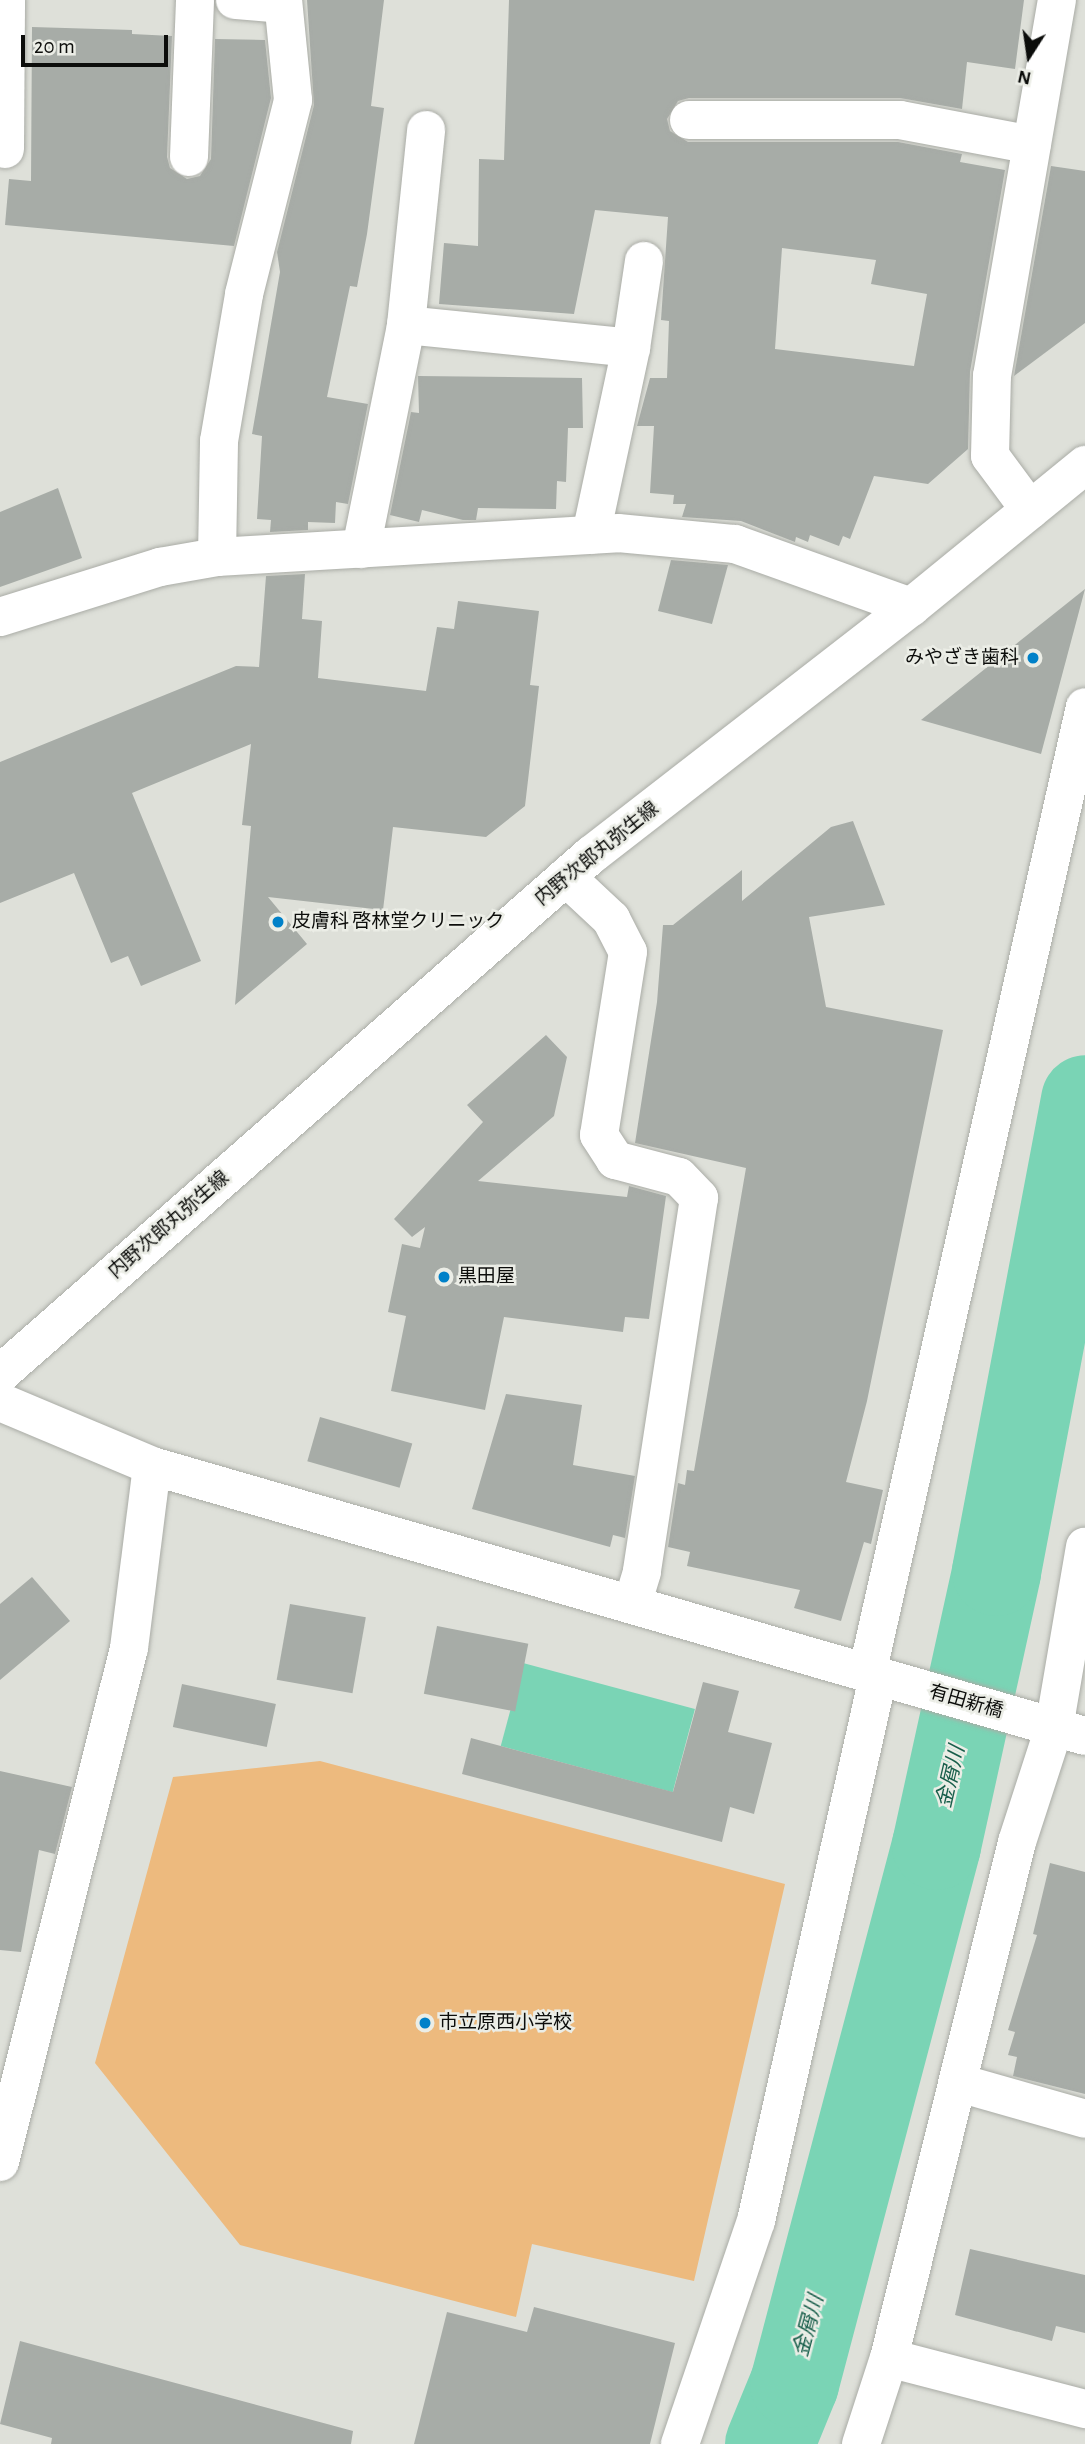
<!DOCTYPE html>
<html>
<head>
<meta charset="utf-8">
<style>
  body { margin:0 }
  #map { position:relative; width:1085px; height:2444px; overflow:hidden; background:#dee0d9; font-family:"Alegreya Sans","Noto Sans JP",sans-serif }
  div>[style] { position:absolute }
  .green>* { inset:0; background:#edba7e }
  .water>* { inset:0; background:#7ad4b5; transform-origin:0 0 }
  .river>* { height:89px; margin:-44.5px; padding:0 44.5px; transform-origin:44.5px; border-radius:44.5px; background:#7ad4b5 }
  .building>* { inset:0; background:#a7aca7; transform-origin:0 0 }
  .roads { filter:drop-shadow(0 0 2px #aaaca6) drop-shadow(0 0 2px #aaaca6) }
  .street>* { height:38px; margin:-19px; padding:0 19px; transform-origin:19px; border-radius:19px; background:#fff }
  .secondary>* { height:38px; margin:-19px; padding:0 19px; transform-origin:19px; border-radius:19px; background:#fff }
  .dots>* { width:19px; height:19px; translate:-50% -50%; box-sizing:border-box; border:4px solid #ebede6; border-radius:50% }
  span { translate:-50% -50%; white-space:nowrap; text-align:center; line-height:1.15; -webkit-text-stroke:5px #ebede6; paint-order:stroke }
  .poi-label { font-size:19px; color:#0c0d0b }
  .right { translate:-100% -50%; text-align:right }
  .left { translate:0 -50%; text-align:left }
  .street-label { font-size:19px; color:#0c0d0b }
  .water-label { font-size:21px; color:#185f4b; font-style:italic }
  .north { position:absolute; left:994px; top:21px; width:70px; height:70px; -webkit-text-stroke:5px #ebede6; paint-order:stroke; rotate:192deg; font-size:19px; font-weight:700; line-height:28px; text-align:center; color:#0c0d0b }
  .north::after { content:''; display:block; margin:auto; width:24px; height:32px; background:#0c0d0b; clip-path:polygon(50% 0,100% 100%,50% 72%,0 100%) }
  .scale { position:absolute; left:21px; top:35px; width:147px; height:32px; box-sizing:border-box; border:4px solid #0c0d0b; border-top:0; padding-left:9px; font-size:21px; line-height:24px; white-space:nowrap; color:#0c0d0b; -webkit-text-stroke:5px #ebede6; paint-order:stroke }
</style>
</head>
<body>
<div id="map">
  <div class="green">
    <i style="clip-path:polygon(320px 1761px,785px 1884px,694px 2281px,532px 2244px,516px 2317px,240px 2245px,95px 2063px,173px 1777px)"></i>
  </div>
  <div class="water">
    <i style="left:523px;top:1663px;width:178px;height:86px;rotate:15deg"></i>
  </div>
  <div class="river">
    <i style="left:769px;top:2444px;width:66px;rotate:-67.7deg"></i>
    <i style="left:794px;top:2383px;width:556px;rotate:-75.21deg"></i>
    <i style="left:936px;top:1845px;width:280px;rotate:-77.6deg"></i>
    <i style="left:996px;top:1571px;width:480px;rotate:-79.3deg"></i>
  </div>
  <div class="building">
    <i style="clip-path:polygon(307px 0,384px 0,371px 106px,384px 108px,367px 234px,357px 287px,350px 286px,327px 397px,368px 404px,348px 504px,336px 502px,335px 523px,308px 522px,308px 530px,270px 532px,271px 520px,257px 519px,262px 436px,252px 434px,280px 272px,277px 252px,314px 105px)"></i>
    <i style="clip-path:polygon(evenodd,509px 0,1024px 0,1015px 69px,967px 62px,962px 109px,900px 98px,689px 98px,678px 101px,667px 119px,670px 131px,688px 142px,898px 142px,962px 154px,960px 162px,1005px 170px,970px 372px,968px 449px,928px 484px,874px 476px,850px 539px,843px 536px,839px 546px,810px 535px,808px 542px,796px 537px,795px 542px,741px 521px,682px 517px,686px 504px,673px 504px,674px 495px,650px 493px,654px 426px,637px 426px,650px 378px,667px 378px,669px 321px,661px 320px,668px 217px,595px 210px,574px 314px,439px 304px,444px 243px,478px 246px,479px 159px,504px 160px,509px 0,782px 248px,876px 260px,871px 284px,927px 294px,914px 366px,775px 349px,782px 248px)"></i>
    <i style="clip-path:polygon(32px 27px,132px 30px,132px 34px,172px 36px,167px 157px,170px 168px,187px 179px,200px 176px,211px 159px,215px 39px,265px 40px,271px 98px,234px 246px,5px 225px,9px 179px,31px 181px)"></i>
    <i style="clip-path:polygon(1051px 166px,1085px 171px,1085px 323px,1014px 376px)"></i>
    <i style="clip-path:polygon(418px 376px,582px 378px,583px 428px,568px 428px,566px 482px,557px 481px,556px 509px,478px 508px,476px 520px,463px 520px,422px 510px,419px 522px,390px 515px,411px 412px,419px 413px)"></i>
    <i style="clip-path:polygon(58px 488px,82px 558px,0 587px,0 512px)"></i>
    <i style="clip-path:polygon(671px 560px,728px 565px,712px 624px,658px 611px)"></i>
    <i style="clip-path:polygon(305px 574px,302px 619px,322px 621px,318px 678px,426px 691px,437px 627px,454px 629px,458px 601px,539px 611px,530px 685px,539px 686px,525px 806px,486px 837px,393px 827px,383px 910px,268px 897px,307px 944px,235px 1005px,251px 826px,242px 825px,251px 744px,132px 793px,201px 961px,141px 986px,128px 956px,111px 963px,74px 873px,0 903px,0 762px,236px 666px,259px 667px,266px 576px)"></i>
    <i style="clip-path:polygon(1085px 589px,1041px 754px,921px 720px)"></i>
    <i style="clip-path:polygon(853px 821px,885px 905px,809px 917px,826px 1007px,943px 1030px,867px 1401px,846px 1482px,883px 1490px,871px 1544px,864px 1542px,841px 1621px,794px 1608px,800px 1590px,687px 1566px,690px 1552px,668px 1547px,678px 1483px,685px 1485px,687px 1470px,694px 1471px,746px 1168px,635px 1143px,657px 1002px,663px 925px,673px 925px,742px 870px,742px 901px,831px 827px)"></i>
    <i style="clip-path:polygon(546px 1035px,567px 1057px,554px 1116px,478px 1181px,627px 1197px,629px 1186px,666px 1196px,649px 1319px,625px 1317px,623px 1332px,504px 1317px,485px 1410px,391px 1391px,406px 1316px,388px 1312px,402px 1244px,420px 1248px,425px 1227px,412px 1237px,394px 1219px,483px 1122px,467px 1105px)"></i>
    <i style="clip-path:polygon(506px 1394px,582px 1405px,573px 1465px,635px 1476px,625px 1538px,613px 1535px,610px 1547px,472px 1509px)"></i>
    <i style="left:320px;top:1417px;width:96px;height:46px;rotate:16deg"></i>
    <i style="clip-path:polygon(32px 1577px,70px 1621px,0 1680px,0 1604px)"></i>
    <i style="left:290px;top:1604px;width:77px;height:77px;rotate:10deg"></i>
    <i style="left:437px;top:1626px;width:93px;height:69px;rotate:11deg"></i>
    <i style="clip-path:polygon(703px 1682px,739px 1691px,728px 1732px,772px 1743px,754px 1814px,730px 1807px,722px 1842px,462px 1774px,471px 1738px,673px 1792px)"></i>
    <i style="left:182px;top:1684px;width:96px;height:44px;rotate:12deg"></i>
    <i style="clip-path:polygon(0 1771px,72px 1787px,55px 1854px,39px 1850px,21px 1952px,0 1950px)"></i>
    <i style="clip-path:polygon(1050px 1863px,1085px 1872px,1085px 2094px,1013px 2076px,1017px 2057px,1008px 2055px,1015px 2032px,1008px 2030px,1037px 1935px,1033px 1934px)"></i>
    <i style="clip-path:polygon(970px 2249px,1085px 2275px,1085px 2333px,1056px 2326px,1052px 2341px,955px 2315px)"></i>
    <i style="clip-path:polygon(534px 2307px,675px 2343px,650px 2444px,414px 2444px,447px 2312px,527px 2332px)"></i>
    <i style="clip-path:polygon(20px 2341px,353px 2431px,351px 2444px,51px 2444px,52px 2438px,0 2424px)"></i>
  </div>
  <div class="roads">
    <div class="street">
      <i style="left:235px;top:0;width:48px;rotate:4.8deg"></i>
      <i style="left:689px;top:120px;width:211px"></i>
      <i style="left:900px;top:120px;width:134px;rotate:10.7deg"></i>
      <i style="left:5px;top:149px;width:149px;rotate:-89.6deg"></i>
      <i style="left:189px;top:157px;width:157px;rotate:-87.8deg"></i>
      <i style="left:406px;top:325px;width:196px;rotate:-84.1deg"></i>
      <i style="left:631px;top:348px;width:88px;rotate:-81.5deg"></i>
      <i style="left:1030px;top:510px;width:67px;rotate:-126.5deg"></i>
      <i style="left:990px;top:456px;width:80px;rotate:-88.6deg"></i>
      <i style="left:992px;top:376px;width:382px;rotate:-80.2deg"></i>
      <i style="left:361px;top:549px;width:228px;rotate:-78.6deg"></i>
      <i style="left:406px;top:325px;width:226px;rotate:5.8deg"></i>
      <i style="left:631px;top:348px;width:191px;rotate:102.1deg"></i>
      <i style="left:217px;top:557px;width:116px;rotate:-89deg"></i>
      <i style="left:219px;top:441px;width:149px;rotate:-80.3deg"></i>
      <i style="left:244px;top:294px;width:200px;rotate:-75.8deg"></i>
      <i style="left:293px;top:100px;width:100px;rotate:-95.7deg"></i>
      <i style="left:0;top:617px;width:168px;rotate:-17.4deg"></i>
      <i style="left:160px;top:567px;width:58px;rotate:-10deg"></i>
      <i style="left:217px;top:557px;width:402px;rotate:-3.4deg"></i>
      <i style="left:618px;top:533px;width:118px;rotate:5.4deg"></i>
      <i style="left:735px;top:544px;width:187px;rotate:19.7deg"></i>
      <i style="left:566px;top:877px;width:62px;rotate:43deg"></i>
      <i style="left:611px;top:919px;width:37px;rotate:63deg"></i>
      <i style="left:628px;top:952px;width:185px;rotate:99deg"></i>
      <i style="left:599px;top:1135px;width:30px;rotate:57deg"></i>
      <i style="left:615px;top:1160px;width:66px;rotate:14.9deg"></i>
      <i style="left:679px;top:1177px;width:29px;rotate:46deg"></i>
      <i style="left:699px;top:1198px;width:378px;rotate:98.7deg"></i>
      <i style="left:642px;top:1572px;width:34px;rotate:107deg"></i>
      <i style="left:867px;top:1674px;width:991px;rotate:-77.3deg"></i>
      <i style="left:959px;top:2083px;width:131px;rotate:15.9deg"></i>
      <i style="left:0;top:2162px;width:530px;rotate:-75.91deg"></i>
      <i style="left:129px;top:1648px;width:183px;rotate:-82.8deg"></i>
      <i style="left:889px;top:2358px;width:203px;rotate:14.6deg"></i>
      <i style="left:680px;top:2444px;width:236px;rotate:-71.2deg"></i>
      <i style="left:756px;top:2221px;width:558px;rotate:-77.36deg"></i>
      <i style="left:861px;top:2444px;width:90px;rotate:-72deg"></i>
      <i style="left:889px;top:2358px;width:532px;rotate:-76.07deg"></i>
      <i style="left:1017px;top:1842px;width:120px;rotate:-72deg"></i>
      <i style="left:1054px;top:1728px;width:184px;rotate:-80.3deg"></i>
    </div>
    <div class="secondary">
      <i style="left:0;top:1374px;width:787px;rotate:-41.29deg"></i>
      <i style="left:591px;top:855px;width:405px;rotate:-37.8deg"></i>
      <i style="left:911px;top:607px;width:225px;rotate:-39.2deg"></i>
      <i style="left:0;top:1402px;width:165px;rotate:22.8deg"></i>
      <i style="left:152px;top:1466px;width:971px;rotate:16.14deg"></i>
    </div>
  </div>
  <div class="dots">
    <i style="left:1033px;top:658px;background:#0081c9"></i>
    <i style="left:278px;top:922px;background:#0081c9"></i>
    <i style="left:444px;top:1277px;background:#0081c9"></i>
    <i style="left:425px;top:2023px;background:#0081c9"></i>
  </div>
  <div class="poi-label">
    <span class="right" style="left:1019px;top:658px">みやざき歯科</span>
    <span class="left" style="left:292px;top:922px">皮膚科 啓林堂クリニック</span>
    <span class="left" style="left:458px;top:1277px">黒田屋</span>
    <span class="left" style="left:439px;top:2023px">市立原西小学校</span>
  </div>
  <div class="street-label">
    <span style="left:597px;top:854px;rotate:-39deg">内野次郎丸弥生線</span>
    <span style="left:169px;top:1225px;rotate:-41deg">内野次郎丸弥生線</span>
    <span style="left:966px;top:1702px;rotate:16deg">有田新橋</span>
  </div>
  <div class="water-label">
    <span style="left:951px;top:1777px;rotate:-77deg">金屑川</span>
    <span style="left:809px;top:2326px;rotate:-75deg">金屑川</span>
  </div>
  <div class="north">N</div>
  <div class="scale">20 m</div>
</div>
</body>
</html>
